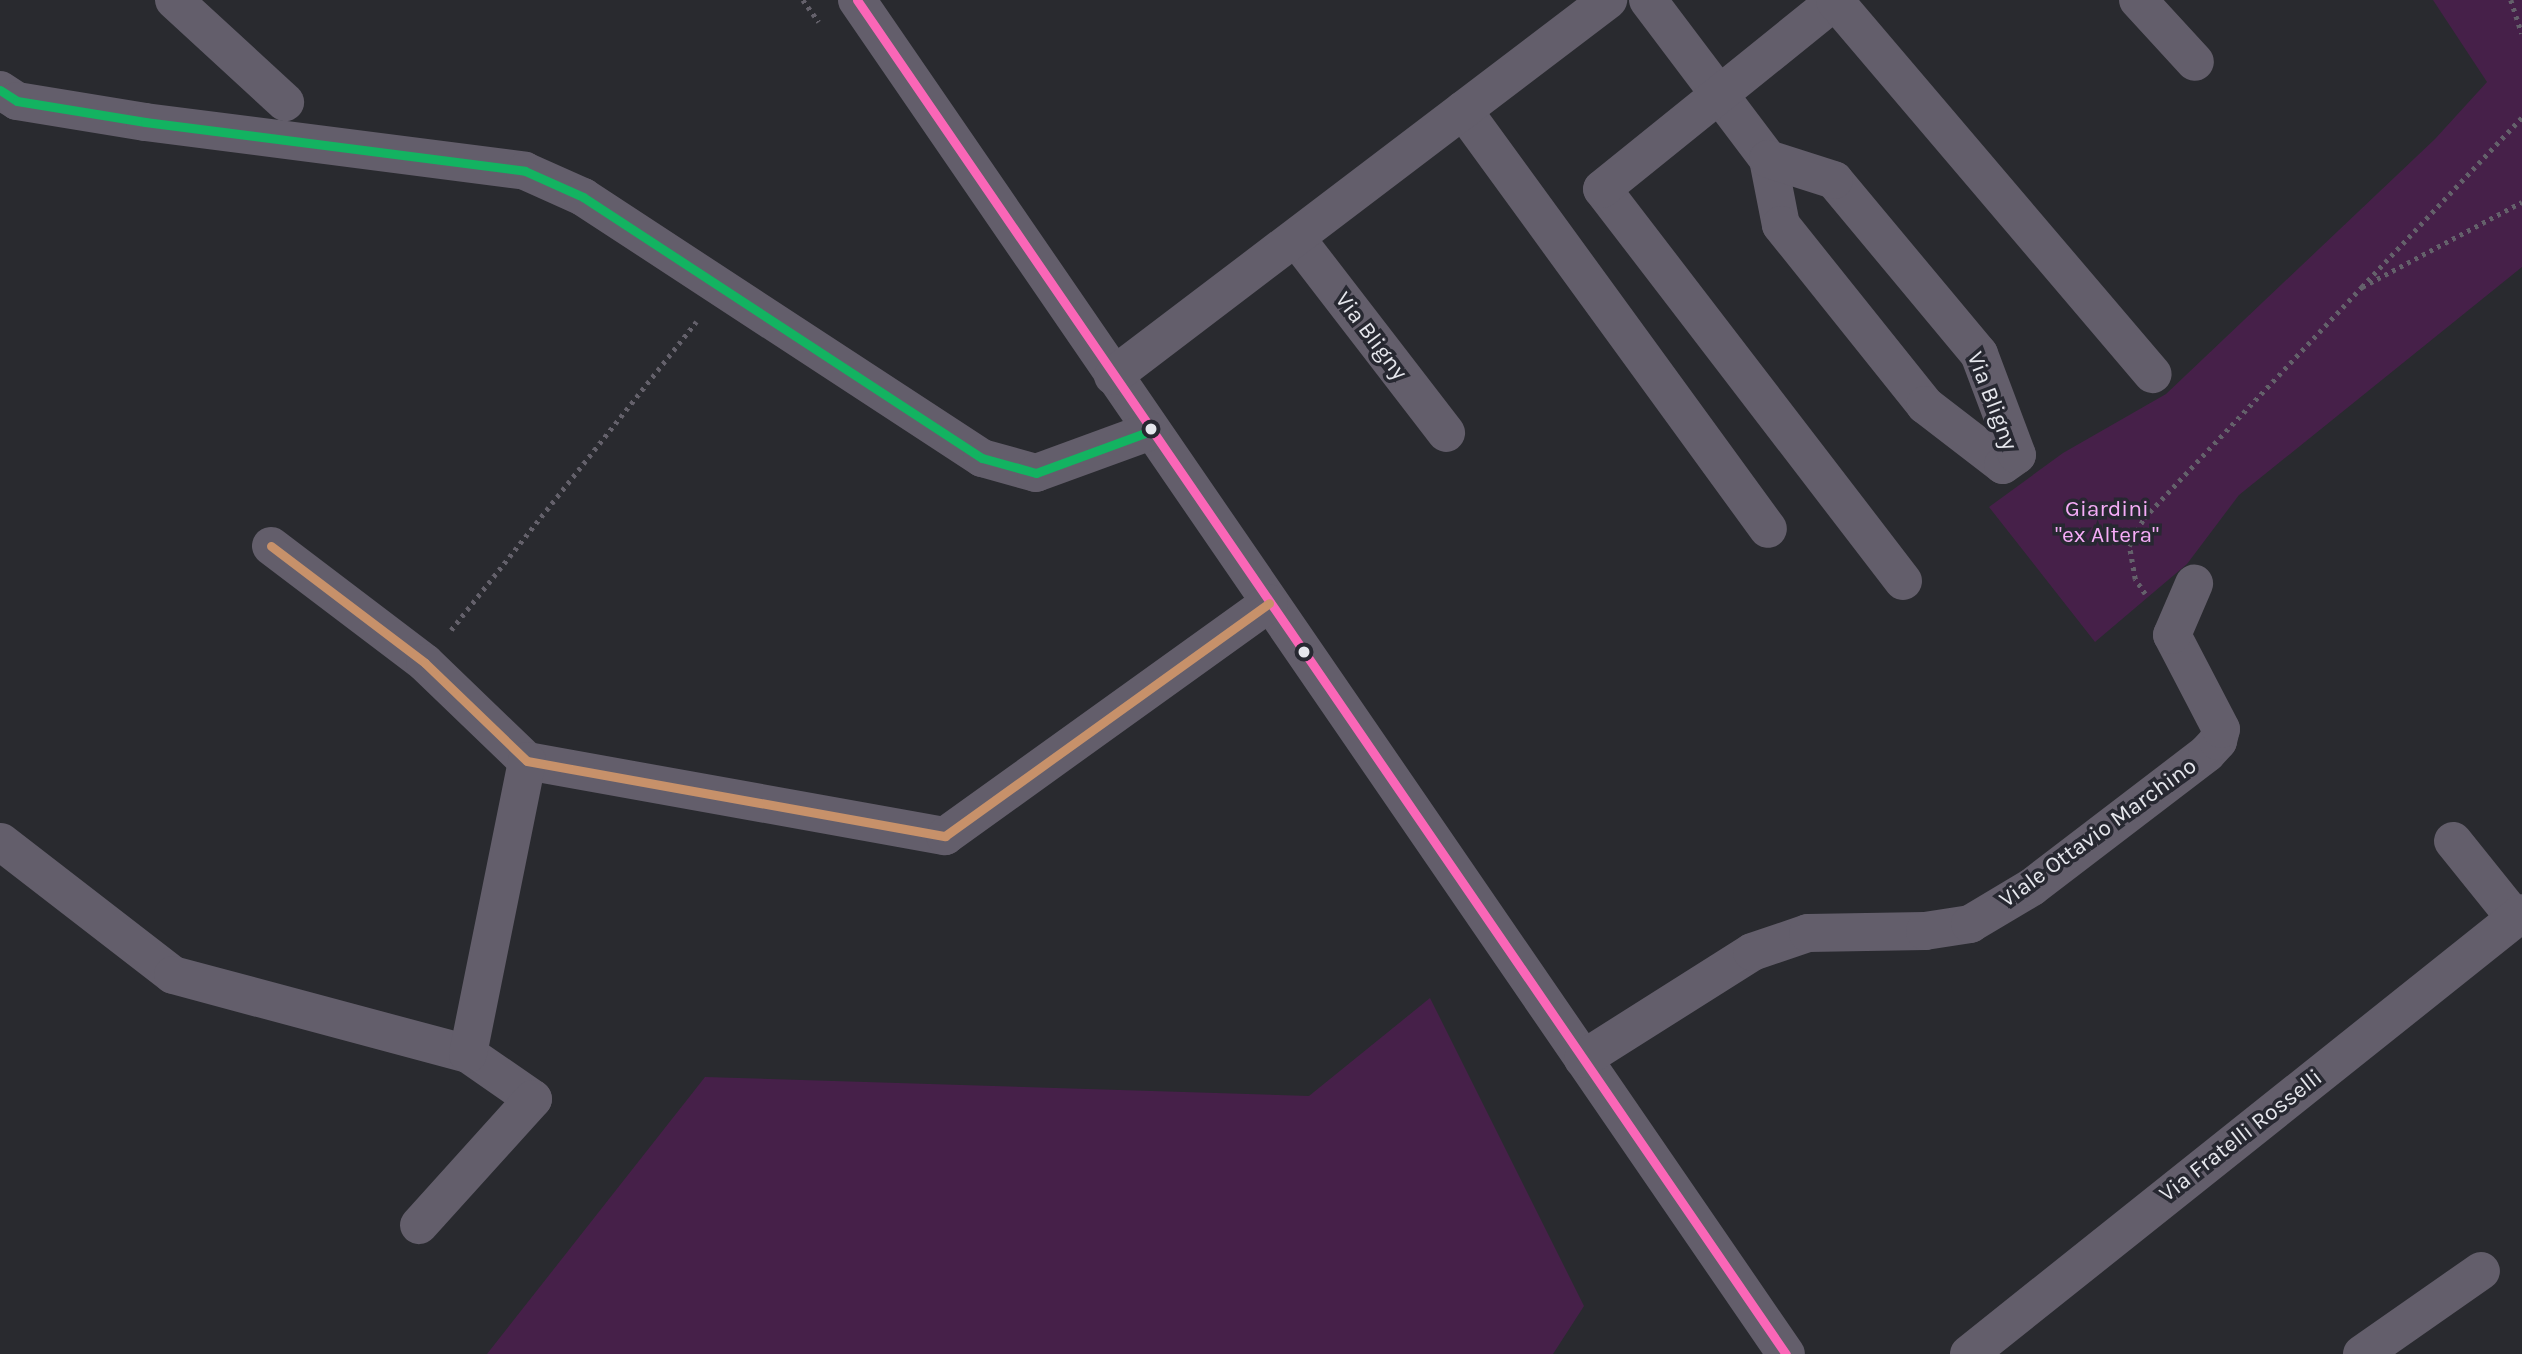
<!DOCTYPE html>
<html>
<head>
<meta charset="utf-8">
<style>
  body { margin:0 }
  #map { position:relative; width:2522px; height:1354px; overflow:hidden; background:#292a2f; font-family:Karla,sans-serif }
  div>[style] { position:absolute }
  .green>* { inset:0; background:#462049 }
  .path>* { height:4.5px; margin-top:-2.25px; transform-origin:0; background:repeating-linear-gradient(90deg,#64616b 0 3.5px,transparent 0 8.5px) }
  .minor>* { height:38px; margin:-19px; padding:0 19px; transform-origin:19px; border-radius:19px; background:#635e6b }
  .bus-1>* { height:9px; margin:-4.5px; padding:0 4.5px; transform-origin:4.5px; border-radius:4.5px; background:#fa66b7 }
  .bus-2>* { height:9px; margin:-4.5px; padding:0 4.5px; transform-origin:4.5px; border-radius:4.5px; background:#13b361 }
  .bus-3>* { height:9px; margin:-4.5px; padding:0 4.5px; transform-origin:4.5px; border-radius:4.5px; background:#c7916a }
  .dots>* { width:19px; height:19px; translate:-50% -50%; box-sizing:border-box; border:4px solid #272831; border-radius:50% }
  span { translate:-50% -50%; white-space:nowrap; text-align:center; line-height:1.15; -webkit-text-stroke:7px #272831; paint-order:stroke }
  .street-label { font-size:23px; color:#e6e7ed }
  .park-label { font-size:23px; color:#f5acf7 }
</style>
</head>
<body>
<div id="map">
  <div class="green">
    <i style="clip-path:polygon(2433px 0,2522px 0,2522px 267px,2239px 495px,2187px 564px,2095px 642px,1989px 507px,2063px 453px,2166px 394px,2435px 139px,2487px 82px)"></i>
    <i style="clip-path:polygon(1430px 998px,1584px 1306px,1553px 1354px,487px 1354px,705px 1077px,1309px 1096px)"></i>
  </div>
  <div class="path">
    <i style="left:803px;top:0;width:27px;rotate:54deg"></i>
    <i style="left:2511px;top:0;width:35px;rotate:72deg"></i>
    <i style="left:2522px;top:118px;width:233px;rotate:133.4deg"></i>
    <i style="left:2362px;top:287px;width:181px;rotate:-28deg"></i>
    <i style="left:2145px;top:594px;width:18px;rotate:-124deg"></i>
    <i style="left:2135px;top:579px;width:34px;rotate:-100deg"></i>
    <i style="left:2129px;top:546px;width:32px;rotate:-62deg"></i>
    <i style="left:2144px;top:518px;width:318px;rotate:-46.7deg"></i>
    <i style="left:451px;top:630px;width:394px;rotate:-51.5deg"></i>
  </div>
  <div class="minor">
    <i style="left:174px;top:0;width:151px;rotate:42.6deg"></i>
    <i style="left:857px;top:0;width:1642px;rotate:55.55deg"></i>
    <i style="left:1648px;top:0;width:199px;rotate:53deg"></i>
    <i style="left:1768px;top:159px;width:67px;rotate:78.9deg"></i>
    <i style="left:1781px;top:225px;width:231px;rotate:51.3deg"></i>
    <i style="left:1925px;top:405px;width:98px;rotate:37.6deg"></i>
    <i style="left:2003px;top:465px;width:17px;rotate:-36deg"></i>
    <i style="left:2017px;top:455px;width:108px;rotate:-110.6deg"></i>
    <i style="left:1979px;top:354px;width:226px;rotate:-129.8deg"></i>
    <i style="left:1834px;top:180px;width:69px;rotate:-162.3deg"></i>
    <i style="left:2138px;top:0;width:84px;rotate:47.4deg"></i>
    <i style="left:0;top:90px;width:20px;rotate:33deg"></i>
    <i style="left:17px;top:101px;width:130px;rotate:9.3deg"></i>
    <i style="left:145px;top:122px;width:383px;rotate:7.3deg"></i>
    <i style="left:525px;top:171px;width:64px;rotate:24.1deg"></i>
    <i style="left:583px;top:197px;width:477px;rotate:33.2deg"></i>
    <i style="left:982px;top:458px;width:56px;rotate:15.5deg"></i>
    <i style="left:1036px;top:473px;width:122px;rotate:-20.1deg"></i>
    <i style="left:1463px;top:110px;width:518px;rotate:53.95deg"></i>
    <i style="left:1296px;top:238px;width:246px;rotate:52.4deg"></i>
    <i style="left:1113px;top:376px;width:622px;rotate:-37.22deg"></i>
    <i style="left:271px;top:546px;width:193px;rotate:37.2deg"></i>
    <i style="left:425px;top:663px;width:141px;rotate:43.9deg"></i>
    <i style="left:527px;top:761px;width:425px;rotate:10.2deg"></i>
    <i style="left:945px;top:836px;width:399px;rotate:-35.7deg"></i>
    <i style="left:1903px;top:581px;width:494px;rotate:-127.5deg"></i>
    <i style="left:1602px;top:189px;width:299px;rotate:-38.9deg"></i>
    <i style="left:1835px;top:1px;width:490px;rotate:49.6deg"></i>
    <i style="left:2453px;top:841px;width:99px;rotate:51.2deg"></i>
    <i style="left:1px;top:842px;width:217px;rotate:37.7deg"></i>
    <i style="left:173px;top:975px;width:305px;rotate:15deg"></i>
    <i style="left:468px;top:1054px;width:79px;rotate:34.7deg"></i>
    <i style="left:533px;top:1099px;width:170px;rotate:132.1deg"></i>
    <i style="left:468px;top:1054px;width:299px;rotate:-78.6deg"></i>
    <i style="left:1583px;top:1059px;width:200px;rotate:-32.3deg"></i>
    <i style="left:1752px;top:952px;width:59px;rotate:-18.7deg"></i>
    <i style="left:1808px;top:933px;width:117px;rotate:-1deg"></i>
    <i style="left:1925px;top:931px;width:46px;rotate:-8.8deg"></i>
    <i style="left:1970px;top:924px;width:72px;rotate:-30.8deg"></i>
    <i style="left:2032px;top:887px;width:220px;rotate:-37.4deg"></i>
    <i style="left:2207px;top:753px;width:16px;rotate:-47deg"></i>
    <i style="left:2218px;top:741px;width:12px;rotate:-76deg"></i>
    <i style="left:2221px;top:729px;width:106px;rotate:-117.5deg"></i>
    <i style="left:2172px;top:635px;width:56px;rotate:-66.7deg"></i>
    <i style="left:1969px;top:1354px;width:707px;rotate:-38.57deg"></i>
    <i style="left:2362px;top:1354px;width:145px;rotate:-34.9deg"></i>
  </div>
  <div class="bus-1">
    <i style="left:857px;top:0;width:1642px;rotate:55.55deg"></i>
  </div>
  <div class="bus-2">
    <i style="left:0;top:90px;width:20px;rotate:33deg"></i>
    <i style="left:17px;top:101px;width:130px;rotate:9.3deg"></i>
    <i style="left:145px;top:122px;width:383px;rotate:7.3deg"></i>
    <i style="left:525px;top:171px;width:64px;rotate:24.1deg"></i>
    <i style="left:583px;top:197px;width:477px;rotate:33.2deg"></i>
    <i style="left:982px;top:458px;width:56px;rotate:15.5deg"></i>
    <i style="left:1036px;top:473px;width:122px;rotate:-20.1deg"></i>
  </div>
  <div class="bus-3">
    <i style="left:271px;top:546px;width:193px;rotate:37.2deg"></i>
    <i style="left:425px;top:663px;width:141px;rotate:43.9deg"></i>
    <i style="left:527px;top:761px;width:425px;rotate:10.2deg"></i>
    <i style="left:945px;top:836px;width:399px;rotate:-35.7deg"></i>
  </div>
  <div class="dots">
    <i style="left:1151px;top:429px;background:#e6e7ed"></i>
    <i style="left:1304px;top:652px;background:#e6e7ed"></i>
  </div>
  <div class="street-label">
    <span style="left:1371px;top:336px;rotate:53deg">Via Bligny</span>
    <span style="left:1992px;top:401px;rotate:69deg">Via Bligny</span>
    <span style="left:2098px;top:833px;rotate:-36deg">Viale Ottavio Marchino</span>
    <span style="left:2241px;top:1136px;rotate:-38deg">Via Fratelli Rosselli</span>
  </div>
  <div class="park-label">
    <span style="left:2107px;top:522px">Giardini<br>"ex Altera"</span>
  </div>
</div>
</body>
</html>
